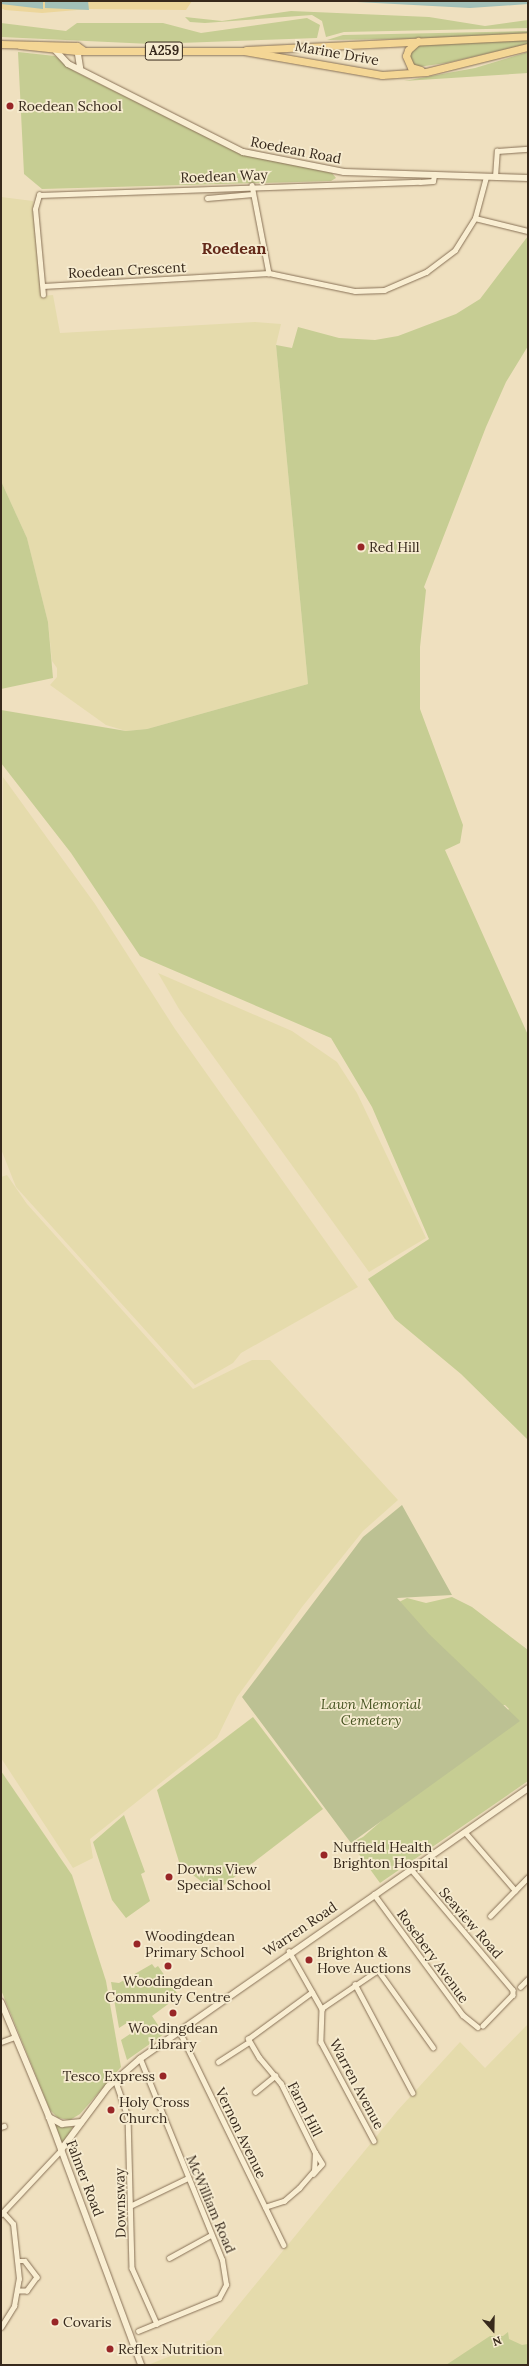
<!DOCTYPE html>
<html>
<head>
<meta charset="utf-8">
<style>
  body { margin:0 }
  #map { position:relative; width:529px; height:2366px; overflow:hidden; background:#efe0bf; font-family:Lora,serif }
  div>[style] { position:absolute }
  .farmland>* { inset:0; background:#e5dbac }
  .green>* { inset:0; background:#c6cd93 }
  .sand>* { inset:0; background:#ecd69b }
  .cemetery>* { inset:0; background:#bcc193 }
  .water>* { inset:0; background:#a2c0b8 }
  .roads { filter:drop-shadow(0 0 1px #887157) drop-shadow(0 0 1px #887157) }
  .minor>* { height:4.5px; margin:-2.25px; padding:0 2.25px; transform-origin:2.25px; border-radius:2.25px; background:#f9eed2 }
  .tertiary>* { height:5.5px; margin:-2.75px; padding:0 2.75px; transform-origin:2.75px; border-radius:2.75px; background:#f9eed2 }
  .secondary>* { height:6px; margin:-3px; padding:0 3px; transform-origin:3px; border-radius:3px; background:#f9eed2 }
  .primary>* { height:7px; margin:-3.5px; padding:0 3.5px; transform-origin:3.5px; border-radius:3.5px; background:#f4d695 }
  .dots>* { width:11px; height:11px; translate:-50% -50%; box-sizing:border-box; border:2px solid #f6ebcf; border-radius:50% }
  span { translate:-50% -50%; white-space:nowrap; text-align:center; line-height:1.15; -webkit-text-stroke:3.5px #f6ebcf; paint-order:stroke }
  .shield-label span { padding:1px 3px; background:#f6ebcf; border:1px solid; border-radius:3px; -webkit-text-stroke-width:0 }
  .shield-label { font-size:13px; color:#37291c; font-weight:700 }
  .street-label { font-size:14px; color:#37291c }
  .poi-label { font-size:14px; color:#37291c }
  .left { translate:0 -50%; text-align:left }
  .right { translate:-100% -50%; text-align:right }
  .park-label { font-size:14px; color:#475422; font-style:italic }
  .quarter-label { font-size:16px; color:#642a1a; font-weight:700 }
  .frame { position:absolute; inset:0; border:2px solid #37291c; pointer-events:none }
  .north { position:absolute; left:473px; top:2310px; width:40px; height:40px; -webkit-text-stroke:3px #f6ebcf; paint-order:stroke; rotate:160deg; font-size:11px; font-weight:700; line-height:16px; text-align:center; color:#37291c }
  .north::after { content:''; display:block; margin:auto; width:14px; height:18px; background:#37291c; clip-path:polygon(50% 0,100% 100%,50% 72%,0 100%) }
</style>
</head>
<body>
<div id="map">
  <div class="farmland">
    <i style="clip-path:polygon(1px 197px,33px 201px,41px 296px,53px 295px,60px 333px,255px 322px,281px 324px,276px 345px,308px 684px,147px 729px,126px 731px,106px 725px,50px 685px,57px 677px,57px 668px,52px 661px,48px 622px,27px 538px,1px 481px)"></i>
    <i style="clip-path:polygon(3px 777px,95px 904px,175px 1029px,358px 1287px,241px 1353px,233px 1363px,195px 1385px,16px 1187px,1px 1149px)"></i>
    <i style="clip-path:polygon(158px 973px,292px 1031px,337px 1062px,357px 1093px,426px 1238px,369px 1272px,179px 1009px)"></i>
    <i style="clip-path:polygon(7px 1175px,27px 1204px,193px 1389px,252px 1360px,270px 1360px,398px 1500px,363px 1531px,302px 1607px,237px 1697px,217px 1738px,90px 1839px,93px 1858px,73px 1868px,1px 1758px,1px 1177px)"></i>
    <i style="clip-path:polygon(528px 2024px,528px 2365px,148px 2365px,210px 2340px,398px 2110px,460px 2042px,485px 2068px)"></i>
  </div>
  <div class="green">
    <i style="clip-path:polygon(291px 11px,429px 17px,485px 26px,528px 20px,528px 28px,344px 32px,326px 37px,322px 21px,312px 15px,205px 23px,190px 22px,185px 17px,222px 21px)"></i>
    <i style="clip-path:polygon(307px 18px,320px 25px,317px 38px,151px 44px,1px 37px,1px 23px,66px 31px,77px 23px,163px 23px,201px 33px)"></i>
    <i style="clip-path:polygon(528px 31px,528px 34px,459px 38px,327px 40px,343px 35px)"></i>
    <i style="clip-path:polygon(528px 39px,528px 44px,446px 63px,418px 67px,409px 61px,409px 51px,417px 45px)"></i>
    <i style="clip-path:polygon(18px 52px,55px 56px,74px 71px,240px 154px,332px 173px,336px 178px,331px 181px,42px 189px,24px 174px)"></i>
    <i style="clip-path:polygon(528px 52px,528px 73px,404px 81px,475px 68px)"></i>
    <i style="clip-path:polygon(528px 236px,528px 346px,506px 382px,486px 427px,424px 587px,426px 590px,420px 647px,420px 709px,463px 825px,460px 843px,445px 850px,528px 1035px,528px 1440px,461px 1374px,395px 1319px,368px 1279px,429px 1239px,372px 1107px,331px 1038px,140px 956px,71px 853px,1px 763px,1px 710px,126px 731px,147px 729px,308px 684px,276px 345px,292px 348px,298px 327px,339px 338px,375px 340px,398px 336px,456px 314px,480px 299px)"></i>
    <i style="clip-path:polygon(1px 481px,27px 538px,48px 622px,53px 678px,1px 689px)"></i>
    <i style="clip-path:polygon(452px 1597px,472px 1607px,528px 1650px,528px 1781px,380px 1883px,351px 1843px,363px 1837px,509px 1709px,505px 1705px,494px 1707px,399px 1602px,407px 1598px,426px 1603px)"></i>
    <i style="clip-path:polygon(253px 1717px,323px 1809px,215px 1892px,180px 1865px,157px 1790px)"></i>
    <i style="clip-path:polygon(1px 1771px,72px 1875px,106px 1981px,121px 2067px,80px 2114px,70px 2120px,58px 2118px,50px 2110px,1px 1990px)"></i>
    <i style="clip-path:polygon(124px 1815px,145px 1872px,141px 1874px,150px 1901px,126px 1918px,112px 1900px,93px 1842px)"></i>
    <i style="clip-path:polygon(152px 1964px,155px 1968px,158px 1966px,179px 1996px,152px 2016px,164px 2034px,127px 2060px,121px 2040px,136px 2030px,130px 2021px,119px 2028px,111px 1982px,119px 1983px)"></i>
    <i style="clip-path:polygon(55px 2124px,73px 2127px,62px 2144px)"></i>
    <i style="clip-path:polygon(508px 2332px,509px 2339px,522px 2345px,528px 2344px,528px 2365px,446px 2365px,490px 2336px,503px 2336px)"></i>
  </div>
  <div class="sand">
    <i style="clip-path:polygon(1px 1px,192px 1px,186px 10px,89px 9px,42px 13px,5px 10px,1px 8px)"></i>
  </div>
  <div class="cemetery">
    <i style="clip-path:polygon(402px 1505px,452px 1595px,397px 1598px,429px 1634px,520px 1721px,351px 1843px,242px 1697px,363px 1537px)"></i>
  </div>
  <div class="water">
    <i style="clip-path:polygon(1px 1px,43px 1px,43px 9px,1px 4px)"></i>
    <i style="clip-path:polygon(45px 1px,88px 1px,89px 10px,45px 8px)"></i>
    <i style="clip-path:polygon(338px 1px,528px 1px,528px 4px,470px 8px)"></i>
  </div>
  <div class="roads">
    <div class="minor">
      <i style="left:495px;top:177px;width:26px;rotate:-86deg"></i>
      <i style="left:497px;top:151px;width:31px;rotate:-4deg"></i>
      <i style="left:252px;top:185px;width:90px;rotate:79.1deg"></i>
      <i style="left:207px;top:198px;width:46px;rotate:-5deg"></i>
      <i style="left:475px;top:218px;width:55px;rotate:13.8deg"></i>
      <i style="left:43px;top:286px;width:226px;rotate:-3.3deg"></i>
      <i style="left:269px;top:273px;width:88px;rotate:11.8deg"></i>
      <i style="left:355px;top:291px;width:29px;rotate:-2deg"></i>
      <i style="left:384px;top:290px;width:46px;rotate:-23.2deg"></i>
      <i style="left:426px;top:272px;width:36px;rotate:-37deg"></i>
      <i style="left:455px;top:250px;width:38px;rotate:-58deg"></i>
      <i style="left:475px;top:218px;width:42px;rotate:-75deg"></i>
      <i style="left:43px;top:295px;width:86px;rotate:-95.3deg"></i>
      <i style="left:35px;top:209px;width:15px;rotate:-74deg"></i>
      <i style="left:39px;top:195px;width:381px;rotate:-2deg"></i>
      <i style="left:420px;top:182px;width:13px;rotate:-4deg"></i>
      <i style="left:433px;top:181px;width:5px;rotate:-79deg"></i>
      <i style="left:465px;top:1832px;width:77px;rotate:49.2deg"></i>
      <i style="left:411px;top:1869px;width:158px;rotate:49.9deg"></i>
      <i style="left:513px;top:1990px;width:5px;rotate:90deg"></i>
      <i style="left:513px;top:1995px;width:43px;rotate:134.1deg"></i>
      <i style="left:374px;top:1894px;width:150px;rotate:53.7deg"></i>
      <i style="left:463px;top:2015px;width:19px;rotate:39deg"></i>
      <i style="left:490px;top:1916px;width:54px;rotate:-45.7deg"></i>
      <i style="left:289px;top:1951px;width:67px;rotate:60.4deg"></i>
      <i style="left:322px;top:2009px;width:33px;rotate:92deg"></i>
      <i style="left:321px;top:2042px;width:112px;rotate:61.8deg"></i>
      <i style="left:355px;top:1984px;width:123px;rotate:62deg"></i>
      <i style="left:520px;top:1987px;width:11px;rotate:-45deg"></i>
      <i style="left:322px;top:2008px;width:68px;rotate:-34.2deg"></i>
      <i style="left:378px;top:1970px;width:95px;rotate:54.5deg"></i>
      <i style="left:179px;top:2030px;width:239px;rotate:64deg"></i>
      <i style="left:1px;top:2042px;width:15px;rotate:-20deg"></i>
      <i style="left:218px;top:2062px;width:37px;rotate:-33deg"></i>
      <i style="left:115px;top:2079px;width:39px;rotate:71deg"></i>
      <i style="left:128px;top:2116px;width:152px;rotate:88.5deg"></i>
      <i style="left:132px;top:2268px;width:61px;rotate:65.9deg"></i>
      <i style="left:255px;top:2092px;width:26px;rotate:-39deg"></i>
      <i style="left:1px;top:2127px;width:3px;rotate:-18deg"></i>
      <i style="left:313px;top:2174px;width:13px;rotate:-48deg"></i>
      <i style="left:322px;top:2164px;width:13px;rotate:-122deg"></i>
      <i style="left:132px;top:2205px;width:62px;rotate:-25.7deg"></i>
      <i style="left:265px;top:2207px;width:20px;rotate:-18deg"></i>
      <i style="left:284px;top:2201px;width:20px;rotate:-41deg"></i>
      <i style="left:299px;top:2188px;width:23px;rotate:-49deg"></i>
      <i style="left:314px;top:2171px;width:18px;rotate:-87deg"></i>
      <i style="left:315px;top:2153px;width:77px;rotate:-116.2deg"></i>
      <i style="left:281px;top:2084px;width:34px;rotate:-130deg"></i>
      <i style="left:259px;top:2058px;width:22px;rotate:-120deg"></i>
      <i style="left:248px;top:2039px;width:79px;rotate:-36.3deg"></i>
      <i style="left:1px;top:2214px;width:88px;rotate:-46.8deg"></i>
      <i style="left:169px;top:2258px;width:48px;rotate:-28.7deg"></i>
      <i style="left:18px;top:2261px;width:7px"></i>
      <i style="left:25px;top:2261px;width:20px;rotate:53deg"></i>
      <i style="left:37px;top:2277px;width:17px;rotate:126deg"></i>
      <i style="left:27px;top:2291px;width:9px;rotate:180deg"></i>
      <i style="left:1px;top:2327px;width:25px;rotate:-58deg"></i>
      <i style="left:14px;top:2306px;width:27px;rotate:-80deg"></i>
      <i style="left:19px;top:2279px;width:55px;rotate:-96.2deg"></i>
      <i style="left:13px;top:2224px;width:15px;rotate:-132deg"></i>
      <i style="left:138px;top:2331px;width:87px;rotate:-22.2deg"></i>
      <i style="left:219px;top:2298px;width:15px;rotate:-62deg"></i>
      <i style="left:226px;top:2285px;width:25px;rotate:-99deg"></i>
      <i style="left:222px;top:2260px;width:217px;rotate:-112.2deg"></i>
    </div>
    <div class="tertiary">
      <i style="left:49px;top:2117px;width:15px;rotate:28deg"></i>
      <i style="left:62px;top:2124px;width:19px;rotate:-6deg"></i>
      <i style="left:61px;top:2150px;width:79px;rotate:-53.3deg"></i>
      <i style="left:108px;top:2087px;width:43px;rotate:-41.2deg"></i>
      <i style="left:140px;top:2059px;width:473px;rotate:-34.9deg"></i>
    </div>
    <div class="secondary">
      <i style="left:77px;top:48px;width:20px;rotate:81deg"></i>
      <i style="left:55px;top:50px;width:19px;rotate:47deg"></i>
      <i style="left:68px;top:64px;width:196px;rotate:26.7deg"></i>
      <i style="left:243px;top:152px;width:103px;rotate:11.2deg"></i>
      <i style="left:344px;top:172px;width:184px;rotate:1.9deg"></i>
      <i style="left:1px;top:2002px;width:125px;rotate:67.3deg"></i>
      <i style="left:49px;top:2117px;width:265px;rotate:69.6deg"></i>
    </div>
    <div class="primary">
      <i style="left:418px;top:41px;width:13px;rotate:138deg"></i>
      <i style="left:408px;top:50px;width:6px;rotate:108deg"></i>
      <i style="left:406px;top:56px;width:12px;rotate:66deg"></i>
      <i style="left:411px;top:67px;width:10px;rotate:17deg"></i>
      <i style="left:1px;top:44px;width:76px;rotate:1.5deg"></i>
      <i style="left:77px;top:46px;width:7px;rotate:34deg"></i>
      <i style="left:20px;top:45px;width:57px;rotate:6deg"></i>
      <i style="left:77px;top:51px;width:167px"></i>
      <i style="left:244px;top:51px;width:140px;rotate:9.9deg"></i>
      <i style="left:382px;top:75px;width:44px;rotate:-3.9deg"></i>
      <i style="left:426px;top:72px;width:105px;rotate:-13.8deg"></i>
      <i style="left:246px;top:50px;width:282px;rotate:-2.8deg"></i>
    </div>
  </div>
  <div class="dots">
    <i style="left:10px;top:106px;background:#982627"></i>
    <i style="left:361px;top:547px;background:#982627"></i>
    <i style="left:324px;top:1855px;background:#982627"></i>
    <i style="left:169px;top:1877px;background:#982627"></i>
    <i style="left:137px;top:1944px;background:#982627"></i>
    <i style="left:309px;top:1960px;background:#982627"></i>
    <i style="left:168px;top:1966px;background:#982627"></i>
    <i style="left:173px;top:2013px;background:#982627"></i>
    <i style="left:163px;top:2076px;background:#982627"></i>
    <i style="left:111px;top:2110px;background:#982627"></i>
    <i style="left:55px;top:2322px;background:#982627"></i>
    <i style="left:110px;top:2349px;background:#982627"></i>
  </div>
  <div class="shield-label">
    <span style="left:164px;top:51px">A259</span>
  </div>
  <div class="street-label">
    <span style="left:337px;top:53px;rotate:10deg">Marine Drive</span>
    <span style="left:296px;top:150px;rotate:11deg">Roedean Road</span>
    <span style="left:224px;top:176px;rotate:-2deg">Roedean Way</span>
    <span style="left:127px;top:270px;rotate:-3deg">Roedean Crescent</span>
    <span style="left:471px;top:1923px;rotate:49deg">Seaview Road</span>
    <span style="left:300px;top:1929px;rotate:-34deg">Warren Road</span>
    <span style="left:433px;top:1956px;rotate:54deg">Rosebery Avenue</span>
    <span style="left:357px;top:2084px;rotate:62deg">Warren Avenue</span>
    <span style="left:305px;top:2109px;rotate:63deg">Farm Hill</span>
    <span style="left:241px;top:2133px;rotate:64deg">Vernon Avenue</span>
    <span style="left:85px;top:2178px;rotate:69deg">Falmer Road</span>
    <span style="left:120px;top:2203px;rotate:-91deg">Downsway</span>
    <span style="left:211px;top:2204px;rotate:67deg">McWilliam Road</span>
  </div>
  <div class="poi-label">
    <span class="left" style="left:18px;top:106px">Roedean School</span>
    <span class="left" style="left:369px;top:547px">Red Hill</span>
    <span class="left" style="left:333px;top:1855px">Nuffield Health<br>Brighton Hospital</span>
    <span class="left" style="left:177px;top:1877px">Downs View<br>Special School</span>
    <span class="left" style="left:145px;top:1944px">Woodingdean<br>Primary School</span>
    <span class="left" style="left:317px;top:1960px">Brighton &amp;<br>Hove Auctions</span>
    <span style="left:168px;top:1989px">Woodingdean<br>Community Centre</span>
    <span style="left:173px;top:2036px">Woodingdean<br>Library</span>
    <span class="right" style="left:155px;top:2076px">Tesco Express</span>
    <span class="left" style="left:119px;top:2110px">Holy Cross<br>Church</span>
    <span class="left" style="left:63px;top:2322px">Covaris</span>
    <span class="left" style="left:118px;top:2349px">Reflex Nutrition</span>
  </div>
  <div class="park-label">
    <span style="left:371px;top:1712px">Lawn Memorial<br>Cemetery</span>
  </div>
  <div class="quarter-label">
    <span style="left:234px;top:248px">Roedean</span>
  </div>
  <div class="frame"></div>
  <div class="north">N</div>
</div>
</body>
</html>
